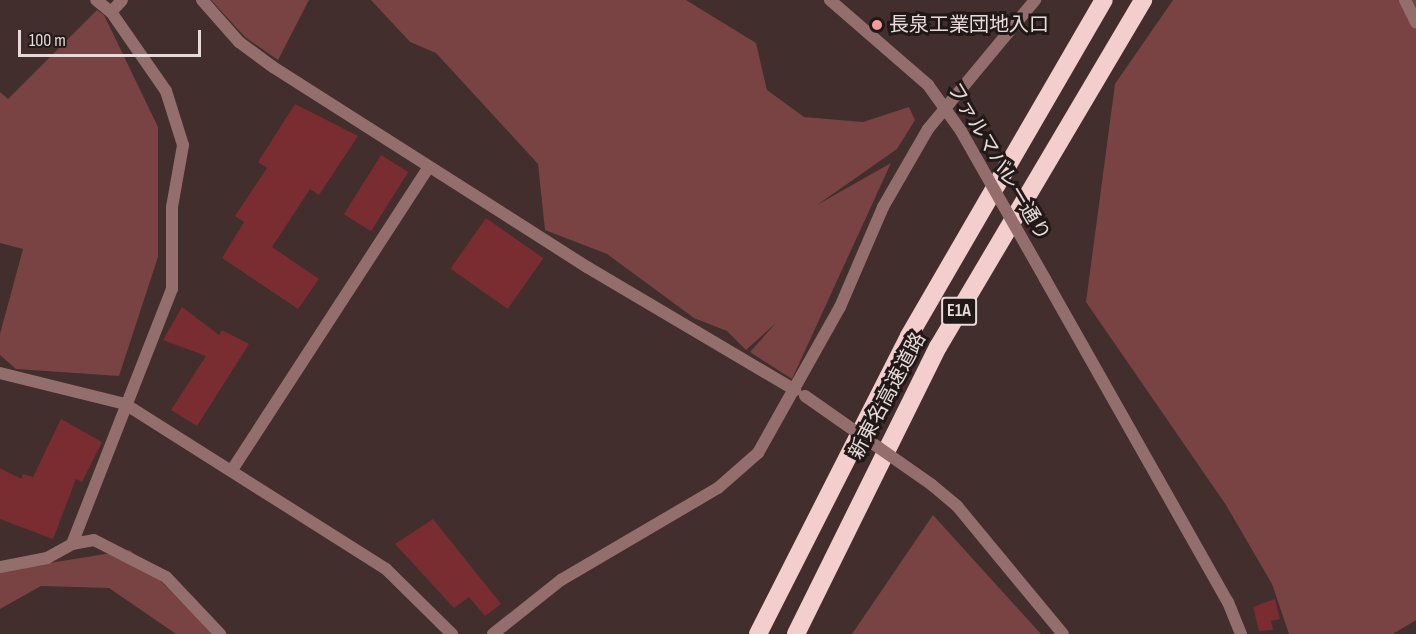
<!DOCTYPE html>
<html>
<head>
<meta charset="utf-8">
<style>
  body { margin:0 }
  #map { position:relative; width:1416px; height:634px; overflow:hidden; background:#412e2d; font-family:"Sofia Sans Condensed","Noto Sans JP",sans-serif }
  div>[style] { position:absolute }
  .green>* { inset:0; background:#794243 }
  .building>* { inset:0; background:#7a2d31; transform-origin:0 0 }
  .minor>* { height:12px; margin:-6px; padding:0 6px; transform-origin:6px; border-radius:6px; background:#936e6d }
  .tertiary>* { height:12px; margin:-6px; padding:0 6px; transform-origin:6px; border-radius:6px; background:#936e6d }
  .motorway>* { height:18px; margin:-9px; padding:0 9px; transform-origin:9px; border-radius:9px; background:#f4cecd }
  .tertiary-bridge>* { height:12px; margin:-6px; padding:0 6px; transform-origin:6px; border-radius:6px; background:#936e6d }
  .dots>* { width:16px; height:16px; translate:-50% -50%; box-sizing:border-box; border:3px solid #211818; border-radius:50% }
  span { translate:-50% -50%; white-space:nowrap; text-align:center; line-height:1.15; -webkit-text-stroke:6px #211818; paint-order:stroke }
  .shield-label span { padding:2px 4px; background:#211818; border:2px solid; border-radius:4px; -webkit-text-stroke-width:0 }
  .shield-label { font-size:18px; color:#e7dad9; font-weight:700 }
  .poi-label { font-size:20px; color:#e7dad9 }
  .left { translate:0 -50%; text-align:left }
  .street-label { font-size:20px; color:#e7dad9 }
  .scale { position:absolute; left:18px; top:30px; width:183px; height:27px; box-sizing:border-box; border:3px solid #e7dad9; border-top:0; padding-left:8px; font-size:18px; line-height:21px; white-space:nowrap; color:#e7dad9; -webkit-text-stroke:4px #211818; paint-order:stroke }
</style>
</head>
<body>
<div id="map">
  <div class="green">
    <i style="clip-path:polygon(211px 0,309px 0,278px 60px,245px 37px)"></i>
    <i style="clip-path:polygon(371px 0,686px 0,756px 43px,767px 90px,804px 117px,863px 122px,909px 107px,915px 120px,897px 149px,817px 205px,891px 163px,792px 379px,750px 352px,776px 323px,746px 350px,727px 331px,694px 318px,607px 254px,545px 230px,538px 164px,436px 53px,410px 42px)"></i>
    <i style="clip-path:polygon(1173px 0,1416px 0,1416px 620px,1393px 634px,1289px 634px,1272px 584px,1226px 505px,1086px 302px,1115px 84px)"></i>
    <i style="clip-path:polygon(97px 10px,104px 15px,158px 127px,158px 257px,119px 376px,16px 369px,0 355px,0 334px,23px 249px,0 243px,0 92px,8px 99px)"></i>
    <i style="clip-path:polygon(933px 515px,1041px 634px,852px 634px)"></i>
    <i style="clip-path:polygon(130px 550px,213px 634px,176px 634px,109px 588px,41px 586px,0 609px,0 571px)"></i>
  </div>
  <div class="building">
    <i style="clip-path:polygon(295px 104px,358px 136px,319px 195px,310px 189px,272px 247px,319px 279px,298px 309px,222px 258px,244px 222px,235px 216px,267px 168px,258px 162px)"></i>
    <i style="left:381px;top:155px;width:32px;height:70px;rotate:32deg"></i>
    <i style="left:486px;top:218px;width:70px;height:62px;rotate:35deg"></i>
    <i style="clip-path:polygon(182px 307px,219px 335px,222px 330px,249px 344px,197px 426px,171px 410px,206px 356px,163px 340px)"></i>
    <i style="clip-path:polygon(61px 419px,102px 442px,82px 482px,76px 479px,53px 539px,0 519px,0 468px,21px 479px,23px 474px,33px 477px)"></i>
    <i style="clip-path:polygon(433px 519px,501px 604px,485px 616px,469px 597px,454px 608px,395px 544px)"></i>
    <i style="clip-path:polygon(1275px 599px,1280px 619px,1271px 621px,1273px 630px,1259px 631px,1253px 607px)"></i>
  </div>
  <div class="minor">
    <i style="left:202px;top:0;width:56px;rotate:48.6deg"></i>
    <i style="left:239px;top:42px;width:42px;rotate:36.3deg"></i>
    <i style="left:273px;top:67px;width:372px;rotate:32.5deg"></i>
    <i style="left:587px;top:267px;width:242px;rotate:30.6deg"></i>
    <i style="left:111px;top:12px;width:16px;rotate:-47deg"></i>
    <i style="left:0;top:373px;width:129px;rotate:13.9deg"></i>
    <i style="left:125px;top:404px;width:309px;rotate:32.3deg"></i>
    <i style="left:386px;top:569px;width:93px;rotate:44.6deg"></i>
    <i style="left:232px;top:470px;width:361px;rotate:-57deg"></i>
    <i style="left:72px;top:544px;width:274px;rotate:-68.6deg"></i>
    <i style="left:172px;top:289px;width:82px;rotate:-90deg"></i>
    <i style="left:172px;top:207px;width:63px;rotate:-79.9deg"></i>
    <i style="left:183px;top:145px;width:57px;rotate:-107.5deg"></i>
    <i style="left:166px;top:91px;width:96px;rotate:-124.8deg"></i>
    <i style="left:111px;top:12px;width:19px;rotate:-141deg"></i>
    <i style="left:0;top:567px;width:48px;rotate:-10.8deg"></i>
    <i style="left:47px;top:558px;width:29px;rotate:-29deg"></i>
    <i style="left:72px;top:544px;width:22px;rotate:-10deg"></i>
    <i style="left:94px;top:540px;width:81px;rotate:27.2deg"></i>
    <i style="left:166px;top:577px;width:79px;rotate:46.5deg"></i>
  </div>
  <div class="tertiary">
    <i style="left:830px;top:0;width:130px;rotate:40.9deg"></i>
    <i style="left:928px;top:85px;width:57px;rotate:54.3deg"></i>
    <i style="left:1405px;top:0;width:25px;rotate:64deg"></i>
    <i style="left:1045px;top:279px;width:371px;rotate:60.5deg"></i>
    <i style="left:1228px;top:602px;width:35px;rotate:68deg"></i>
    <i style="left:932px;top:485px;width:33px;rotate:40deg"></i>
    <i style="left:957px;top:506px;width:166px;rotate:50.4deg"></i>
    <i style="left:493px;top:634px;width:87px;rotate:-38.5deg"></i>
    <i style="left:561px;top:580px;width:182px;rotate:-30.4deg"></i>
    <i style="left:718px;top:488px;width:53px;rotate:-41.2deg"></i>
    <i style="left:758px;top:453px;width:167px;rotate:-60.7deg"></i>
    <i style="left:840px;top:307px;width:109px;rotate:-66.7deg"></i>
    <i style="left:883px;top:207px;width:90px;rotate:-60deg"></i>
    <i style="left:928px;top:129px;width:168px;rotate:-50.3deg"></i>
  </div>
  <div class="motorway">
    <i style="left:758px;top:634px;width:334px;rotate:-63.1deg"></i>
    <i style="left:909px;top:336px;width:388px;rotate:-59.9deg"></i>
    <i style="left:796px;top:634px;width:320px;rotate:-63.7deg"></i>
    <i style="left:938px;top:347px;width:403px;rotate:-59.4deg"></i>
  </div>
  <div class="tertiary-bridge">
    <i style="left:961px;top:131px;width:170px;rotate:60.4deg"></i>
    <i style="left:805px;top:396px;width:155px;rotate:35deg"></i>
  </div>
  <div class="dots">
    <i style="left:877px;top:25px;background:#f59b9b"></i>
  </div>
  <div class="shield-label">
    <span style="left:959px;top:311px">E1A</span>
  </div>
  <div class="poi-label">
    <span class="left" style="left:889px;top:25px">長泉工業団地入口</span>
  </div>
  <div class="street-label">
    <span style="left:998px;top:162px;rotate:59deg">ファルマバレー通り</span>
    <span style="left:888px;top:396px;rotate:-62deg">新東名高速道路</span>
  </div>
  <div class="scale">100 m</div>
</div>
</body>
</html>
